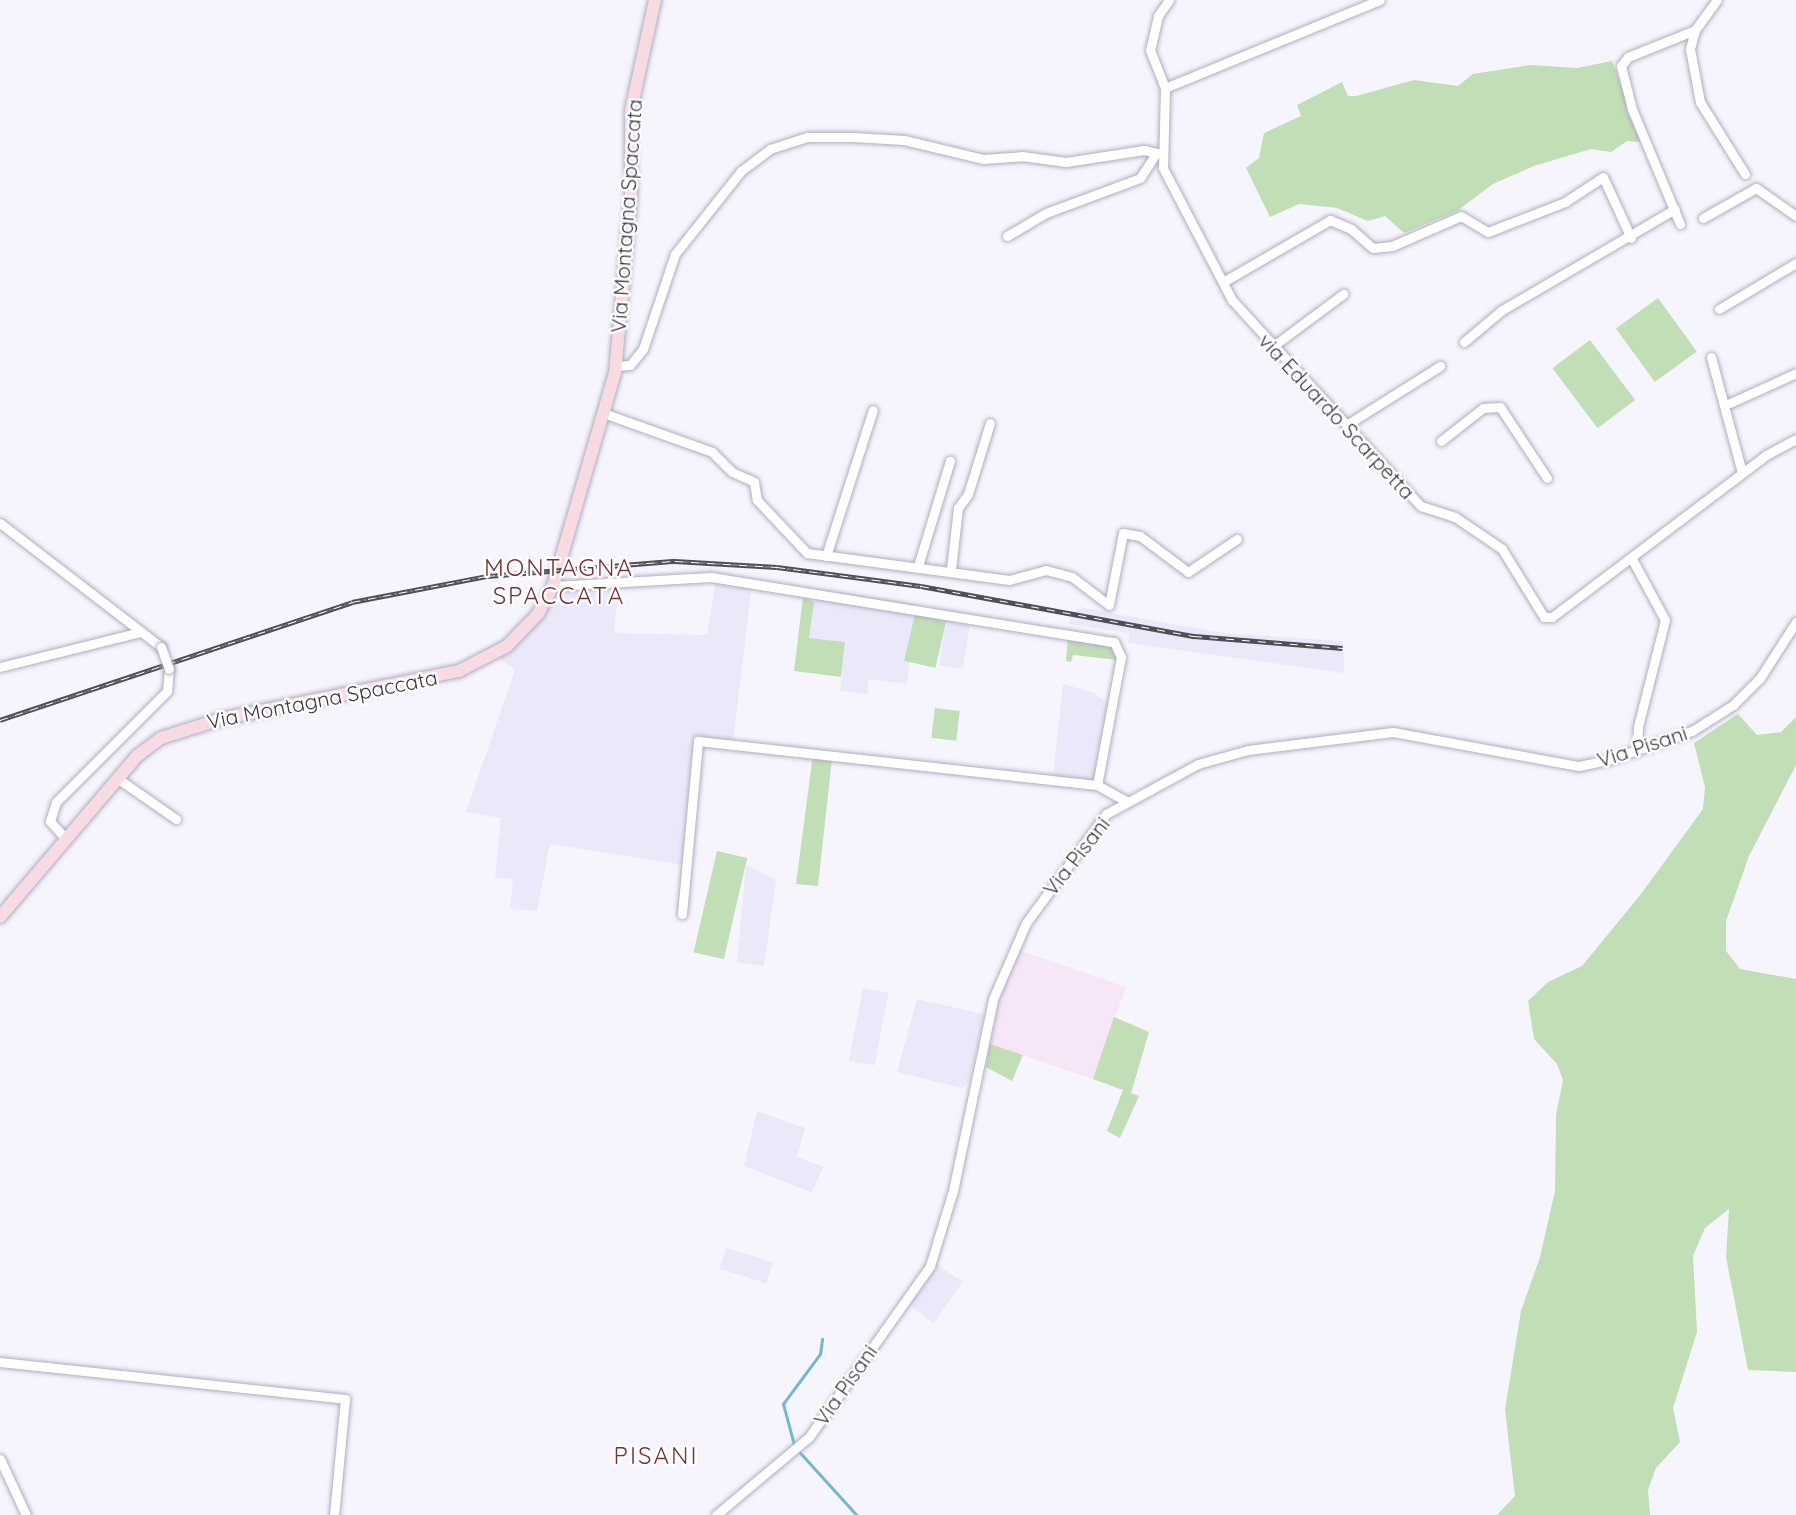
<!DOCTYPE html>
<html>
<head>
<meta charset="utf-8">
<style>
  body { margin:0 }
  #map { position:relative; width:1796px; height:1515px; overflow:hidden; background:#f6f5fd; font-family:Quicksand,sans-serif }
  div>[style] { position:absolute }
  .built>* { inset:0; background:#ebe9f9; transform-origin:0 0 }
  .education>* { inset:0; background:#f7e6f7 }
  .green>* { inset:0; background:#c1deb6; transform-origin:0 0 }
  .stream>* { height:2.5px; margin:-1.25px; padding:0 1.25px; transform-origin:1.25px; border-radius:1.25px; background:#75b7cc }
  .roads { filter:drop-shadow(0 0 2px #b0adc0) drop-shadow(0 0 2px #b0adc0) }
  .street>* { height:9px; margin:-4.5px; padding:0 4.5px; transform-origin:4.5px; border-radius:4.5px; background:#fff }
  .secondary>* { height:12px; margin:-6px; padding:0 6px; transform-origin:6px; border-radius:6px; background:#f7dae2 }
  .rail>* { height:5px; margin-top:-2.5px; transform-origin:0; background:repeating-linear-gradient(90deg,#fff 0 8px,#4f4e56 0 16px); box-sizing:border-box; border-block:2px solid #4f4e56 }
  .bridges { filter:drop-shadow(0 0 2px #b0adc0) drop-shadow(0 0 2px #b0adc0) }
  .street-bridge>* { height:9px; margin:-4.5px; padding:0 4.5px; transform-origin:4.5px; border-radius:4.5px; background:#fff }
  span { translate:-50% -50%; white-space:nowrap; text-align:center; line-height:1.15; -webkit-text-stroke:5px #fff; paint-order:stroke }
  .street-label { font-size:21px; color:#38373f }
  .quarter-label { font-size:24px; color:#783036; letter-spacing:2px }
</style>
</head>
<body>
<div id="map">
  <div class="built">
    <i style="clip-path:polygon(716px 580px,752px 584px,733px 742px,703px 738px,684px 865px,550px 844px,537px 911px,510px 909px,513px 879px,495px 878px,501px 818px,466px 812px,515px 670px,499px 658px,527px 635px,557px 590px,619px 586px,614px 633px,707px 635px)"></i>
    <i style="clip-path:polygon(816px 588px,916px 604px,907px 684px,869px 679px,867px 694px,840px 691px,845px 642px,808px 638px)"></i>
    <i style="clip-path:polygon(1079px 607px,1223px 633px,1343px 641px,1344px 673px,1128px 643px,1129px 633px,1068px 624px)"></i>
    <i style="left:947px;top:616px;width:24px;height:50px;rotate:9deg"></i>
    <i style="clip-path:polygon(1063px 684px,1094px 693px,1112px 707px,1095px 782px,1053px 775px)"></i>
    <i style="clip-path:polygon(746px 865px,776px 880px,764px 966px,737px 962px)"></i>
    <i style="left:863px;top:988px;width:26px;height:74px;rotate:11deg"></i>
    <i style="clip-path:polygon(917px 999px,984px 1014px,969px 1082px,962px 1088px,897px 1072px)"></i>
    <i style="clip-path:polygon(757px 1111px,805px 1128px,797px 1157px,824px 1167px,811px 1192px,744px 1166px)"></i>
    <i style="left:726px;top:1248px;width:49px;height:22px;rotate:17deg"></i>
    <i style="left:934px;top:1262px;width:35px;height:50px;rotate:35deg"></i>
  </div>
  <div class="education">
    <i style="clip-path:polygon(1019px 950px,1126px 987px,1093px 1079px,990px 1044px,1000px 998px)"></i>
  </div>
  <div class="green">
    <i style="clip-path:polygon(1612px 61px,1642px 142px,1627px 141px,1611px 152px,1591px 149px,1534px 166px,1493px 184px,1457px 211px,1404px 233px,1385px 216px,1368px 221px,1337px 208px,1299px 204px,1270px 217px,1246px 168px,1259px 158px,1264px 133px,1301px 116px,1297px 105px,1342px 82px,1348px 96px,1356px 96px,1414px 80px,1458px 86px,1473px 74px,1530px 65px,1577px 68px)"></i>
    <i style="left:1658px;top:298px;width:66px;height:52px;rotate:54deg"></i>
    <i style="left:1590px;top:340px;width:75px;height:47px;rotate:53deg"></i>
    <i style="clip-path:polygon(803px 597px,814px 602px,809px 638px,845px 642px,841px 677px,794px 671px)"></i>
    <i style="left:915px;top:614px;width:32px;height:48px;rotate:13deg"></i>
    <i style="clip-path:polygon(1068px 638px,1114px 644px,1118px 660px,1073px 655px,1071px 662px,1066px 661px)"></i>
    <i style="left:935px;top:708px;width:25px;height:30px;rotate:7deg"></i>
    <i style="clip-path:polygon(1738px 714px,1757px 735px,1781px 732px,1796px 717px,1796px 765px,1749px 856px,1726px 921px,1726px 951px,1740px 969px,1796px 979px,1796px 1372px,1748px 1370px,1726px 1257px,1729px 1209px,1705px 1228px,1693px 1256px,1697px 1332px,1673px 1408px,1680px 1442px,1656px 1468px,1648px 1490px,1650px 1515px,1497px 1515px,1515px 1496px,1505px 1409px,1521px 1311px,1540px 1257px,1555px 1191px,1556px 1115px,1563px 1080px,1557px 1064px,1534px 1039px,1528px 1001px,1548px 982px,1582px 966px,1641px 894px,1703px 809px,1705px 787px,1694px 743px)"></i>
    <i style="clip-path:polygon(813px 754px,832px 758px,818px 886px,796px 884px)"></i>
    <i style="left:717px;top:851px;width:31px;height:104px;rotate:13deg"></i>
    <i style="clip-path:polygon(1114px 1017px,1149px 1032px,1131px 1093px,1139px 1096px,1120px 1138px,1107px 1131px,1123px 1090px,1093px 1079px)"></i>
    <i style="clip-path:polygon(990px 1044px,1023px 1055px,1012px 1081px,986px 1067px)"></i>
  </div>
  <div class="stream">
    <i style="left:794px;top:1445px;width:42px;rotate:-105deg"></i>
    <i style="left:783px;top:1404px;width:62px;rotate:-53.5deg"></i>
    <i style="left:820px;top:1354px;width:15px;rotate:-82deg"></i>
    <i style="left:798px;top:1450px;width:88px;rotate:47.8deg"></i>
  </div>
  <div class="roads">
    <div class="street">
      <i style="left:1169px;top:0;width:19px;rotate:125deg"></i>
      <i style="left:1158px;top:16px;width:35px;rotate:103deg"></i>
      <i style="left:1150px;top:50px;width:41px;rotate:68.5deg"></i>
      <i style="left:1165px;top:88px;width:80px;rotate:91.4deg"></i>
      <i style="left:1163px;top:168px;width:149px;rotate:62.4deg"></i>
      <i style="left:1232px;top:300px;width:280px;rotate:47.5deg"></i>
      <i style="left:1421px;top:506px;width:36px;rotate:18deg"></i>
      <i style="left:1455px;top:517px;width:57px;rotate:34.2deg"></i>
      <i style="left:1502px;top:549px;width:80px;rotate:58.3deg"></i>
      <i style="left:1544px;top:617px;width:8px"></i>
      <i style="left:1552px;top:617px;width:268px;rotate:-37.1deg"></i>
      <i style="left:1766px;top:455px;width:34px;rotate:-28deg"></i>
      <i style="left:1695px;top:30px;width:20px;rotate:105deg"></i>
      <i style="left:1690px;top:49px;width:54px;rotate:79.3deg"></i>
      <i style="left:1700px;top:102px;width:85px;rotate:58deg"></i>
      <i style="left:1165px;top:88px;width:232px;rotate:-22.3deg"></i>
      <i style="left:1703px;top:218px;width:61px;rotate:-29.5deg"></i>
      <i style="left:1756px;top:188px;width:49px;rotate:35deg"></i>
      <i style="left:1680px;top:224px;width:125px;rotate:-112.7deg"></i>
      <i style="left:1632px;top:109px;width:44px;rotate:-104.3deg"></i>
      <i style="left:1621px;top:66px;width:11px;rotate:-52deg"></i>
      <i style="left:1628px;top:57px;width:72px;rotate:-21.9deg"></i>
      <i style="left:1695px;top:30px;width:37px;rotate:-54deg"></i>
      <i style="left:1007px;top:236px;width:45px;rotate:-30.5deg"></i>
      <i style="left:1046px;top:213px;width:100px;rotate:-20.4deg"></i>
      <i style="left:1140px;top:178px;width:30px;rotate:-57deg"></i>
      <i style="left:1223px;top:282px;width:124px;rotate:-30.1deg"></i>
      <i style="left:1330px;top:220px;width:23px;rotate:23deg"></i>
      <i style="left:1351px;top:229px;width:29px;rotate:41deg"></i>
      <i style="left:1373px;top:248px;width:19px;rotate:-6deg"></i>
      <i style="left:1392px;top:246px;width:75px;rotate:-23.5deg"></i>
      <i style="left:1461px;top:216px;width:31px;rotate:31deg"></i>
      <i style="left:1488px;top:232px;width:83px;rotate:-21.3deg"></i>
      <i style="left:1565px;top:202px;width:45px;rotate:-33.3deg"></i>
      <i style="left:1603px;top:177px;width:67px;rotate:65.3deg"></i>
      <i style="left:1719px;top:309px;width:90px;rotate:-30.9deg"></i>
      <i style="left:1464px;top:342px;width:50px;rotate:-40.1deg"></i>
      <i style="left:1502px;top:310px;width:200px;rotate:-30.3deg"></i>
      <i style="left:1272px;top:347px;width:89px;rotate:-36.7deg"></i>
      <i style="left:1711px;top:357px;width:120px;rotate:75deg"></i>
      <i style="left:616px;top:366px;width:14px;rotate:-4deg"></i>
      <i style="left:630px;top:365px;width:21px;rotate:-51deg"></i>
      <i style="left:643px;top:349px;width:100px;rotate:-71.4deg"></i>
      <i style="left:675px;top:254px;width:106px;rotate:-51.5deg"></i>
      <i style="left:741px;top:171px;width:36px;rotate:-37deg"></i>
      <i style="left:770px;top:149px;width:40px;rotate:-18deg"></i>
      <i style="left:808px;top:137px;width:45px"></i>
      <i style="left:853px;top:137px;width:51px;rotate:3.4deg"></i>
      <i style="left:904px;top:140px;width:81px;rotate:13.5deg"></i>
      <i style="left:983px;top:159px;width:39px;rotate:-4deg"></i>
      <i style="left:1022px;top:156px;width:44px;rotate:7.8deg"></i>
      <i style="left:1066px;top:162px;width:79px;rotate:-8.7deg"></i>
      <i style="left:1144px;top:150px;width:18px;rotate:13deg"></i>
      <i style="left:1730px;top:403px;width:72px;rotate:-24.4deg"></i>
      <i style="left:606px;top:414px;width:113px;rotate:19.7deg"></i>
      <i style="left:712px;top:452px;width:28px;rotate:45deg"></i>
      <i style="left:732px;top:472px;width:24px;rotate:24deg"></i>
      <i style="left:754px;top:482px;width:18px;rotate:81deg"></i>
      <i style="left:757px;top:500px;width:73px;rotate:46.7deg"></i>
      <i style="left:807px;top:553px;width:204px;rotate:7.6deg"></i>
      <i style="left:1009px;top:580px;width:38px;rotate:-15deg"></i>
      <i style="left:1046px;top:570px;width:27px;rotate:15deg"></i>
      <i style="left:1072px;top:577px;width:46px;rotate:37.1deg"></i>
      <i style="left:1109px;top:605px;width:73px;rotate:-79deg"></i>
      <i style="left:1123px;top:533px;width:17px;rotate:10deg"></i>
      <i style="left:1140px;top:536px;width:60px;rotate:36.9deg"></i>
      <i style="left:1188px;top:572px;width:59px;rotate:-34deg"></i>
      <i style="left:1348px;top:424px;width:109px;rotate:-32.2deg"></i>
      <i style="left:1441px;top:441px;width:53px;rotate:-38.2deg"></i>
      <i style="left:1483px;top:408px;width:17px;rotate:-3deg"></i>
      <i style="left:1500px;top:407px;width:85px;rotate:56.5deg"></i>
      <i style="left:0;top:523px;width:203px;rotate:37.6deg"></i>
      <i style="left:826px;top:556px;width:153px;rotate:-72.2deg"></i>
      <i style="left:1632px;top:559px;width:69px;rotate:61.6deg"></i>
      <i style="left:1665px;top:620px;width:110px;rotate:104.2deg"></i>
      <i style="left:1638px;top:727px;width:24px;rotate:92deg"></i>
      <i style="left:918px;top:566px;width:110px;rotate:-73.1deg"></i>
      <i style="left:951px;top:569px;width:61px;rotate:-83.5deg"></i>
      <i style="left:958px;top:508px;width:17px;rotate:-54deg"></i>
      <i style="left:968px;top:494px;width:74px;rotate:-72.8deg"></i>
      <i style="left:553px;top:586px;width:158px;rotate:-3.3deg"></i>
      <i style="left:711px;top:577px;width:408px;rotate:9.2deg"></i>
      <i style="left:1114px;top:642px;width:17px;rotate:65deg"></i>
      <i style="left:1121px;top:657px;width:130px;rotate:100.6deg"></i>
      <i style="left:1097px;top:785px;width:33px;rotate:29deg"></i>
      <i style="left:0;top:667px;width:144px;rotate:-14deg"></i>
      <i style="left:117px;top:778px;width:72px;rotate:34.8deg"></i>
      <i style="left:66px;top:839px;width:24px;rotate:-132deg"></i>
      <i style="left:50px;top:821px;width:20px;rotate:-72deg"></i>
      <i style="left:56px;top:802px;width:157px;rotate:-45deg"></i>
      <i style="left:167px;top:691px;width:22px;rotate:-85deg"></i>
      <i style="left:682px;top:914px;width:174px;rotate:-84.7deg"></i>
      <i style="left:698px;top:741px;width:401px;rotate:6.3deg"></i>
      <i style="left:0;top:1362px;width:347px;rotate:6.1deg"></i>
      <i style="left:345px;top:1399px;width:117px;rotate:95.4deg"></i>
      <i style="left:0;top:1459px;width:62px;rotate:65.1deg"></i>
      <i style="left:716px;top:1515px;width:121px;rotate:-40deg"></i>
      <i style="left:809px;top:1437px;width:209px;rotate:-54.7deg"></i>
      <i style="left:930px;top:1266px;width:78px;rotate:-73deg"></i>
      <i style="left:953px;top:1191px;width:196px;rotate:-78.2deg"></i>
      <i style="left:993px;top:999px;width:83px;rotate:-66.5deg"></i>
      <i style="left:1026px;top:923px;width:135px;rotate:-53.7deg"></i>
      <i style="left:1106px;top:814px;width:105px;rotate:-28.5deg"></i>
      <i style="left:1198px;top:764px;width:52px;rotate:-15.6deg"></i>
      <i style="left:1248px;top:750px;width:146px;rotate:-7.1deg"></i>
      <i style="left:1393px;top:732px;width:189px;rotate:10.4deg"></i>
      <i style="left:1579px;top:766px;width:33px;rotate:-12deg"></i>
      <i style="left:1611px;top:759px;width:86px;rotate:-19.1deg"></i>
      <i style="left:1692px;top:731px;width:49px;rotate:-32.4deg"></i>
      <i style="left:1733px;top:705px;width:38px;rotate:-45deg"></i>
      <i style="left:1760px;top:678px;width:67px;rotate:-57.3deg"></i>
    </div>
    <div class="secondary">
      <i style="left:0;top:917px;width:211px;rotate:-49.6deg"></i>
      <i style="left:137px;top:756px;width:30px;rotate:-37deg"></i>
      <i style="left:161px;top:738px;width:63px;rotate:-17.6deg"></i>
      <i style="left:221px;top:719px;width:243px;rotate:-11.4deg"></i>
      <i style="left:459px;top:671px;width:54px;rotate:-27.5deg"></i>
      <i style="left:507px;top:646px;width:45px;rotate:-45.9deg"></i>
      <i style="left:538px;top:614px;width:32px;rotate:-62deg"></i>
      <i style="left:553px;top:586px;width:222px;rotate:-73.8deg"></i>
      <i style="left:615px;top:373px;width:177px;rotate:-84.8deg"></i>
      <i style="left:631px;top:197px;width:87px;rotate:-90deg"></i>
      <i style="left:631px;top:110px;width:113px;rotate:-77.7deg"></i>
    </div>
  </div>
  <div class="rail">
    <i style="left:0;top:720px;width:371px;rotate:-18.5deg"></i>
    <i style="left:352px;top:602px;width:137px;rotate:-10.9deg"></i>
    <i style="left:487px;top:576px;width:189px;rotate:-4.6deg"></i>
    <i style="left:675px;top:561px;width:102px;rotate:3.4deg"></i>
    <i style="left:777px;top:567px;width:145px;rotate:7.5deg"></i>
    <i style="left:921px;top:586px;width:278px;rotate:10.4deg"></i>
    <i style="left:1194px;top:636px;width:149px;rotate:4.6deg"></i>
  </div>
  <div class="bridges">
    <div class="street-bridge">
      <i style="left:161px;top:647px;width:23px;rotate:70deg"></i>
    </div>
  </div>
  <div class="street-label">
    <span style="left:626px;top:216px;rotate:-86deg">Via Montagna Spaccata</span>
    <span style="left:1337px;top:416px;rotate:47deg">via Eduardo Scarpetta</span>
    <span style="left:322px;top:699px;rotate:-11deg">Via Montagna Spaccata</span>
    <span style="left:1642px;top:746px;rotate:-18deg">Via Pisani</span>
    <span style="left:1076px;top:856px;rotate:-52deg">Via Pisani</span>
    <span style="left:845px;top:1385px;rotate:-55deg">Via Pisani</span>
  </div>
  <div class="quarter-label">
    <span style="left:559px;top:582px">MONTAGNA<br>SPACCATA</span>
    <span style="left:656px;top:1456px">PISANI</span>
  </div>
</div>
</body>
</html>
